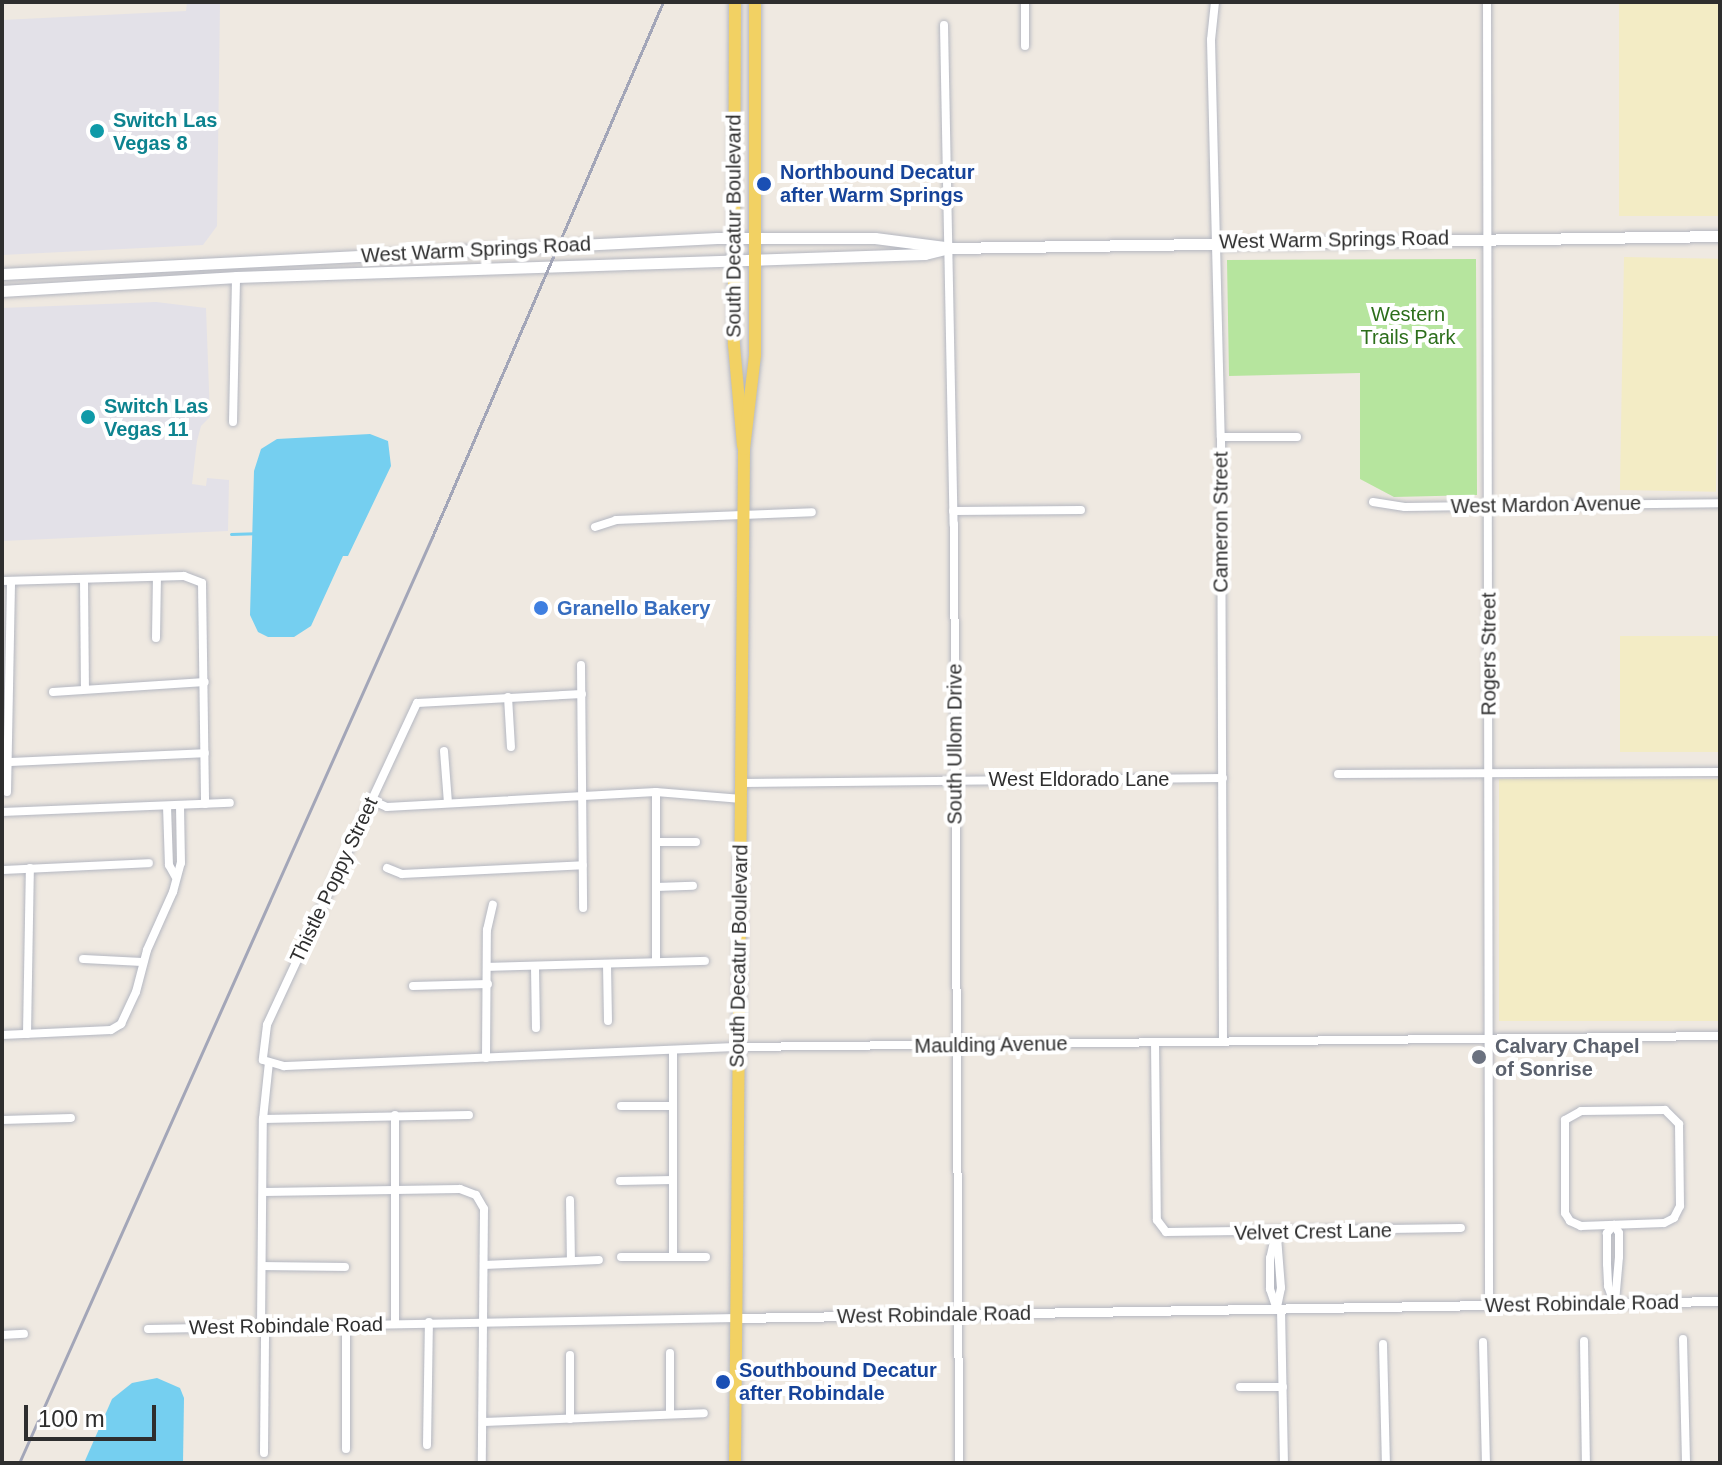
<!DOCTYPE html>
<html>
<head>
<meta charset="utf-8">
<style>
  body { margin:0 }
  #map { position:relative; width:1722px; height:1465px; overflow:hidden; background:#efe9e1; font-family:Arial,sans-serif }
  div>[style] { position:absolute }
  .industrial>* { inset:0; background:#e3e1e8 }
  .green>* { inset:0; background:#b6e59e }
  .sand>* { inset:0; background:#f3ecc5; transform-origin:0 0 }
  .water>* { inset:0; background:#75cff0 }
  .stream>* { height:3px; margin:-1.5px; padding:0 1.5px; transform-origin:1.5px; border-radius:1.5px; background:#75cff0 }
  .roads { filter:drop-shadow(0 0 2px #b4b7c1) drop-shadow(0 0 2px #b4b7c1) }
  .minor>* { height:8px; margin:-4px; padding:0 4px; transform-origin:4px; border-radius:4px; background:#fff }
  .tertiary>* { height:9px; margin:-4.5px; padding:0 4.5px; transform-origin:4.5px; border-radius:4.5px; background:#fff }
  .secondary>* { height:11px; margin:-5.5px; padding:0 5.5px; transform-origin:5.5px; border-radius:5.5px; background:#fff }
  .primary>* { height:12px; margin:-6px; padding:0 6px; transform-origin:6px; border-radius:6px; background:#f2d163 }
  .rail>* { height:3px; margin:-1.5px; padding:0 1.5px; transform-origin:1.5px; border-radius:1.5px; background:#a3a6b8 }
  .dots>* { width:22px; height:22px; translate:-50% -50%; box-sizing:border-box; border:4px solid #fff; border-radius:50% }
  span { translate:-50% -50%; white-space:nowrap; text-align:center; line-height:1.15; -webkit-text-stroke:8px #fff; paint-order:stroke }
  .culture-label { font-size:20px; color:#0d838f; font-weight:700 }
  .left { translate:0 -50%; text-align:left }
  .transit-label { font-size:20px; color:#164399; font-weight:700 }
  .street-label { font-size:20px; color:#2e2e2e }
  .park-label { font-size:20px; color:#2c6e1b }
  .shop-label { font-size:20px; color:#366cbe; font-weight:700 }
  .worship-label { font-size:20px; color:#5b616d; font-weight:700 }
  .frame { position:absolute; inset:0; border:4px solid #2e2e2e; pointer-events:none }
  .scale { position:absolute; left:24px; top:1405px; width:132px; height:36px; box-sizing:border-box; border:4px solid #2e2e2e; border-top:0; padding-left:10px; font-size:24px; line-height:28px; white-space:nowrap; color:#2e2e2e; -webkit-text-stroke:6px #fff; paint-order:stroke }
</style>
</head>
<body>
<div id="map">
  <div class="industrial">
    <i style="clip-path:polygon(187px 2px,220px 2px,217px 226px,203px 245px,2px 255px,2px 20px,186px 11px)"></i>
    <i style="clip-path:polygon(156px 302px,206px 308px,210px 417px,201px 426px,197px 441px,192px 484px,206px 486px,207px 478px,229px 480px,228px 531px,2px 541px,2px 308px)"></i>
  </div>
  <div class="green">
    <i style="clip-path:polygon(1476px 259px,1477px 495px,1394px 497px,1360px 479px,1360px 373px,1229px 376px,1227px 260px)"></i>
  </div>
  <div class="sand">
    <i style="left:1619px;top:2px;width:101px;height:214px"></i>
    <i style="left:1624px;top:257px;width:96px;height:233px;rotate:1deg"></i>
    <i style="left:1620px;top:636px;width:100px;height:116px"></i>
    <i style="left:1720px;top:779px;width:242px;height:221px;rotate:90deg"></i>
  </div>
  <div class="water">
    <i style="clip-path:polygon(370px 434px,388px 441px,391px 466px,348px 556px,343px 556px,311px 626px,294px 637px,268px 637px,258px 632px,250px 615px,254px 471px,261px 449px,277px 439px)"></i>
    <i style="clip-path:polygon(157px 1378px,180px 1388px,184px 1398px,183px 1463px,84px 1463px,112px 1399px,132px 1383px)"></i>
  </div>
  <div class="stream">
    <i style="left:231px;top:534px;width:24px;rotate:-2deg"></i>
  </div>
  <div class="roads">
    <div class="minor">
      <i style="left:1025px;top:2px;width:44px;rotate:90deg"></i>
      <i style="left:1215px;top:2px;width:38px;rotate:96deg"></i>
      <i style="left:1211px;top:40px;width:397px;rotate:88.6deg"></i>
      <i style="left:1221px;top:437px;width:605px;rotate:89.81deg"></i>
      <i style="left:1487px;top:2px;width:1304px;rotate:89.91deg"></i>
      <i style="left:944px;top:25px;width:499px;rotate:88.9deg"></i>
      <i style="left:954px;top:524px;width:939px;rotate:89.69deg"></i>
      <i style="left:233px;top:422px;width:145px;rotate:-88.8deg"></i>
      <i style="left:1221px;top:437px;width:76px"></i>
      <i style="left:1373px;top:502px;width:32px;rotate:9deg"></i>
      <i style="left:1405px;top:507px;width:315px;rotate:-0.7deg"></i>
      <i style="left:953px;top:511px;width:128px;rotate:-0.4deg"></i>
      <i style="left:595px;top:527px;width:22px;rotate:-18deg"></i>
      <i style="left:616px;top:520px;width:196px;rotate:-2.3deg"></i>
      <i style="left:84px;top:580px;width:109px;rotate:89.5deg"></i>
      <i style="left:2px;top:581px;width:182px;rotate:-1.6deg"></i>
      <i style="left:184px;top:576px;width:19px;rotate:21deg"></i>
      <i style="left:202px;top:583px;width:221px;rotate:89.2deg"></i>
      <i style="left:156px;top:638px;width:61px;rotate:-89.1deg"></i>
      <i style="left:581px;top:665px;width:243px;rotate:89.5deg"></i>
      <i style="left:53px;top:692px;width:152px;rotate:-3.8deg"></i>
      <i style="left:582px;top:694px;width:165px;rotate:176.9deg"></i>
      <i style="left:417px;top:703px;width:355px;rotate:115deg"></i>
      <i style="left:267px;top:1025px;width:35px;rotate:97deg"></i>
      <i style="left:263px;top:1060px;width:22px;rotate:16deg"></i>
      <i style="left:284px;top:1066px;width:453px;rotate:-2.4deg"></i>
      <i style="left:737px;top:1047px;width:983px;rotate:-0.64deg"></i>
      <i style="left:508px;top:697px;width:50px;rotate:86.6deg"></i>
      <i style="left:444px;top:751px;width:52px;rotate:85.6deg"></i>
      <i style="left:9px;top:762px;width:196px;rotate:-2.6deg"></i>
      <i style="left:1338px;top:774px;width:382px;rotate:-0.3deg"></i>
      <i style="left:742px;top:783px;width:481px;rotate:-0.6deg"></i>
      <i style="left:7px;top:792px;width:211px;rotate:-88.9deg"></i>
      <i style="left:371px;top:800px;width:17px;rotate:24deg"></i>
      <i style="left:387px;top:807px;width:269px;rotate:-3.2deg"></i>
      <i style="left:656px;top:792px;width:86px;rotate:4.7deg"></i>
      <i style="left:167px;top:806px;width:59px;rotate:88.1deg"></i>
      <i style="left:169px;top:865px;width:13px;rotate:61deg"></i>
      <i style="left:2px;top:812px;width:228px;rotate:-2.3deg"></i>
      <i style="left:656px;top:842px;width:40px"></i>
      <i style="left:387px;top:868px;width:16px;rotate:22deg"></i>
      <i style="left:402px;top:874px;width:181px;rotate:-2.8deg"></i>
      <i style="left:2px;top:870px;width:147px;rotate:-2.7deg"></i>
      <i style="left:656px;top:887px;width:37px;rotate:-2deg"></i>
      <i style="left:83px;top:959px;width:60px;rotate:2.9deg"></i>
      <i style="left:656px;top:962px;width:170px;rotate:-90deg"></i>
      <i style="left:607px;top:964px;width:57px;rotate:89deg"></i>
      <i style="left:488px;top:967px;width:217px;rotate:-1.6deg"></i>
      <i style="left:535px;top:967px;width:61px;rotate:89.1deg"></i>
      <i style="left:413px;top:986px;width:75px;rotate:-1.5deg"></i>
      <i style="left:27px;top:1034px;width:166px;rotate:-89deg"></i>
      <i style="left:2px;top:1035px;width:109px;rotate:-2.6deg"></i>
      <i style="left:111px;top:1030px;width:12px;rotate:-31deg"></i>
      <i style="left:121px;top:1024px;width:35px;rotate:-65deg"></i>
      <i style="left:136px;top:992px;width:43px;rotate:-75.3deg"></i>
      <i style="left:147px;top:950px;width:64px;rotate:-65.9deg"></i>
      <i style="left:173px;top:892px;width:30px;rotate:-75deg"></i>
      <i style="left:181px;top:863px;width:58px;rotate:-91deg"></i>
      <i style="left:1155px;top:1042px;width:178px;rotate:89.4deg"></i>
      <i style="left:1157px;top:1220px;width:15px;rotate:53deg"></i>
      <i style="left:1166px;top:1232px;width:295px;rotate:-0.8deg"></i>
      <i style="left:673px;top:1050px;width:206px;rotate:90deg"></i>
      <i style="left:486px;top:1058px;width:128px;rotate:-89.6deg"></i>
      <i style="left:487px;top:930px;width:26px;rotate:-77deg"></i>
      <i style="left:621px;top:1106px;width:52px"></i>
      <i style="left:1665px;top:1110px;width:20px;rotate:45deg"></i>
      <i style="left:1679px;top:1124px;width:82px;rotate:89.3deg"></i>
      <i style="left:1680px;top:1206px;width:13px;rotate:117deg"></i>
      <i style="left:1674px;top:1218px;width:11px;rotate:153deg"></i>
      <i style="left:1664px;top:1223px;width:83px;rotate:177.9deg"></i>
      <i style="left:1581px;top:1226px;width:12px;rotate:-156deg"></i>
      <i style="left:1570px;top:1221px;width:9px;rotate:-122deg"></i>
      <i style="left:1565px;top:1213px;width:93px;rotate:-90deg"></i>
      <i style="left:1565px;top:1120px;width:18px;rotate:-29deg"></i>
      <i style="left:1581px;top:1111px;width:84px;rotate:-0.7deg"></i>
      <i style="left:263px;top:1119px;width:206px;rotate:-1.1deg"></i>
      <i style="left:2px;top:1120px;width:69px;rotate:-1.7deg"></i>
      <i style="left:620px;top:1181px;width:53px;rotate:-1.1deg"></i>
      <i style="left:264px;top:1192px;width:196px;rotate:-0.9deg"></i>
      <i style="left:460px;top:1189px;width:17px;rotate:21deg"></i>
      <i style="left:476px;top:1195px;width:16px;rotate:60deg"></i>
      <i style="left:484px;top:1209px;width:254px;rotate:90.5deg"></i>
      <i style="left:570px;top:1200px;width:61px;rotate:89.1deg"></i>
      <i style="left:1614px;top:1225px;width:11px;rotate:131deg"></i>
      <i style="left:1607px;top:1233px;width:31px;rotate:90deg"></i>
      <i style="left:1607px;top:1264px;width:22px;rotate:87deg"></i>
      <i style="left:1608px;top:1286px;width:19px;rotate:69deg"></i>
      <i style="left:1614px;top:1225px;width:9px;rotate:58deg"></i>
      <i style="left:1619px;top:1233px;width:24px;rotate:90deg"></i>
      <i style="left:1619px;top:1257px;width:45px;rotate:95.1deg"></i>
      <i style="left:1276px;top:1233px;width:26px;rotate:103deg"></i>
      <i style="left:1270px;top:1258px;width:31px;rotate:90deg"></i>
      <i style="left:1270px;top:1289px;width:21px;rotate:71deg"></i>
      <i style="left:1277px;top:1237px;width:51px;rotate:85.5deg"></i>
      <i style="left:1281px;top:1288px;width:19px;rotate:102deg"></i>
      <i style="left:621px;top:1257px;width:85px"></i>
      <i style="left:484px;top:1265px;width:115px;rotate:-2.5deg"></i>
      <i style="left:263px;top:1266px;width:82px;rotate:0.7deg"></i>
      <i style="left:1281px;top:1309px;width:154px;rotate:88.9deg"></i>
      <i style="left:395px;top:1323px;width:208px;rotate:-90deg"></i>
      <i style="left:346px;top:1325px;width:124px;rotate:90deg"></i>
      <i style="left:261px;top:1328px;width:209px;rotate:-89.5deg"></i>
      <i style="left:263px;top:1119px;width:57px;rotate:-84deg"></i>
      <i style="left:148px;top:1329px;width:589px;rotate:-1.07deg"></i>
      <i style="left:2px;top:1335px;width:22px;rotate:-3deg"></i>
      <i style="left:1683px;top:1339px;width:124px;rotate:88.6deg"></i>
      <i style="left:1584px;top:1341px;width:122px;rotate:89.1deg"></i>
      <i style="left:1483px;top:1342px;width:121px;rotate:88.6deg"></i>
      <i style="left:1383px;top:1344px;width:119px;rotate:88.6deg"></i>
      <i style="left:570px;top:1355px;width:64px;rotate:90deg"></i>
      <i style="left:1240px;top:1387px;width:43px"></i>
      <i style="left:670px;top:1414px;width:61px;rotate:-90deg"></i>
      <i style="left:484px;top:1422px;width:220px;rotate:-2.3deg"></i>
      <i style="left:427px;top:1445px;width:123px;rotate:-89.1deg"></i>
      <i style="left:264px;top:1453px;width:126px;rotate:-89.5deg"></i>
    </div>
    <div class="tertiary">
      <i style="left:737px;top:1318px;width:983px;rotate:-0.99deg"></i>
    </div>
    <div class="secondary">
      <i style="left:2px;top:274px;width:716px;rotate:-2.88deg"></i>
      <i style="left:717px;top:238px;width:158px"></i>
      <i style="left:875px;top:238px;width:70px;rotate:7.4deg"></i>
      <i style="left:2px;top:291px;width:234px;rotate:-3.4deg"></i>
      <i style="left:236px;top:277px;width:689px;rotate:-1.91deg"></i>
      <i style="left:925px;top:254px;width:25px;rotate:-14deg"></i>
      <i style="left:949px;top:248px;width:771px;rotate:-0.89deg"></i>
    </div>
    <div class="primary">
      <i style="left:735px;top:2px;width:343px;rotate:90.2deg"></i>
      <i style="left:734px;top:345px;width:101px;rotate:84.9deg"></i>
      <i style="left:735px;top:1463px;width:1014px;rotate:-89.49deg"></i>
      <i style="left:744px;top:449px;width:95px;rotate:-83.3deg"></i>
      <i style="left:755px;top:355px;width:353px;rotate:-90deg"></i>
    </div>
  </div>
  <div class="rail">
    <i style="left:19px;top:1463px;width:1014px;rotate:-65.96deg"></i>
    <i style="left:432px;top:537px;width:583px;rotate:-66.65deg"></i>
  </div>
  <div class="dots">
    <i style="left:97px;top:131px;background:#0f9aa8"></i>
    <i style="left:764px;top:184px;background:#1a4fb4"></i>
    <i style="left:88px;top:417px;background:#0f9aa8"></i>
    <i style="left:541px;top:608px;background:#3f7fe0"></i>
    <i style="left:1479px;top:1057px;background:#6b7280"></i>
    <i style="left:723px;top:1382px;background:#1a4fb4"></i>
  </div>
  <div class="culture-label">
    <span class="left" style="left:113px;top:132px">Switch Las<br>Vegas 8</span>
    <span class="left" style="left:104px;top:418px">Switch Las<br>Vegas 11</span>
  </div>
  <div class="transit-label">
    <span class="left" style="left:780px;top:184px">Northbound Decatur<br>after Warm Springs</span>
    <span class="left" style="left:739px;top:1382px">Southbound Decatur<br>after Robindale</span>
  </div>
  <div class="street-label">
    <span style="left:734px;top:226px;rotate:-90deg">South Decatur Boulevard</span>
    <span style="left:1334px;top:240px;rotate:-1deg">West Warm Springs Road</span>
    <span style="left:476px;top:250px;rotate:-3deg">West Warm Springs Road</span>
    <span style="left:1546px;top:505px;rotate:-1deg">West Mardon Avenue</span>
    <span style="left:1221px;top:522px;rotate:-90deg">Cameron Street</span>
    <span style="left:1489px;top:654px;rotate:-90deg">Rogers Street</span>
    <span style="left:955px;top:744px;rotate:-90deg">South Ullom Drive</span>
    <span style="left:1079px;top:779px">West Eldorado Lane</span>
    <span style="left:334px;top:880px;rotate:-65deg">Thistle Poppy Street</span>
    <span style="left:739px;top:956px;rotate:-89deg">South Decatur Boulevard</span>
    <span style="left:991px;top:1045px;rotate:-1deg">Maulding Avenue</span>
    <span style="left:1313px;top:1232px;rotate:-1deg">Velvet Crest Lane</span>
    <span style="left:1582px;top:1304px;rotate:-1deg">West Robindale Road</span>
    <span style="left:934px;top:1315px;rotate:-1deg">West Robindale Road</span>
    <span style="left:286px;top:1326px;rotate:-1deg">West Robindale Road</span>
  </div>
  <div class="park-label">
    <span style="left:1408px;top:326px">Western<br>Trails Park</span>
  </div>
  <div class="shop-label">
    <span class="left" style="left:557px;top:608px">Granello Bakery</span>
  </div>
  <div class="worship-label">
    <span class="left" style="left:1495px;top:1058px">Calvary Chapel<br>of Sonrise</span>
  </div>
  <div class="frame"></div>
  <div class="scale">100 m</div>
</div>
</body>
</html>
